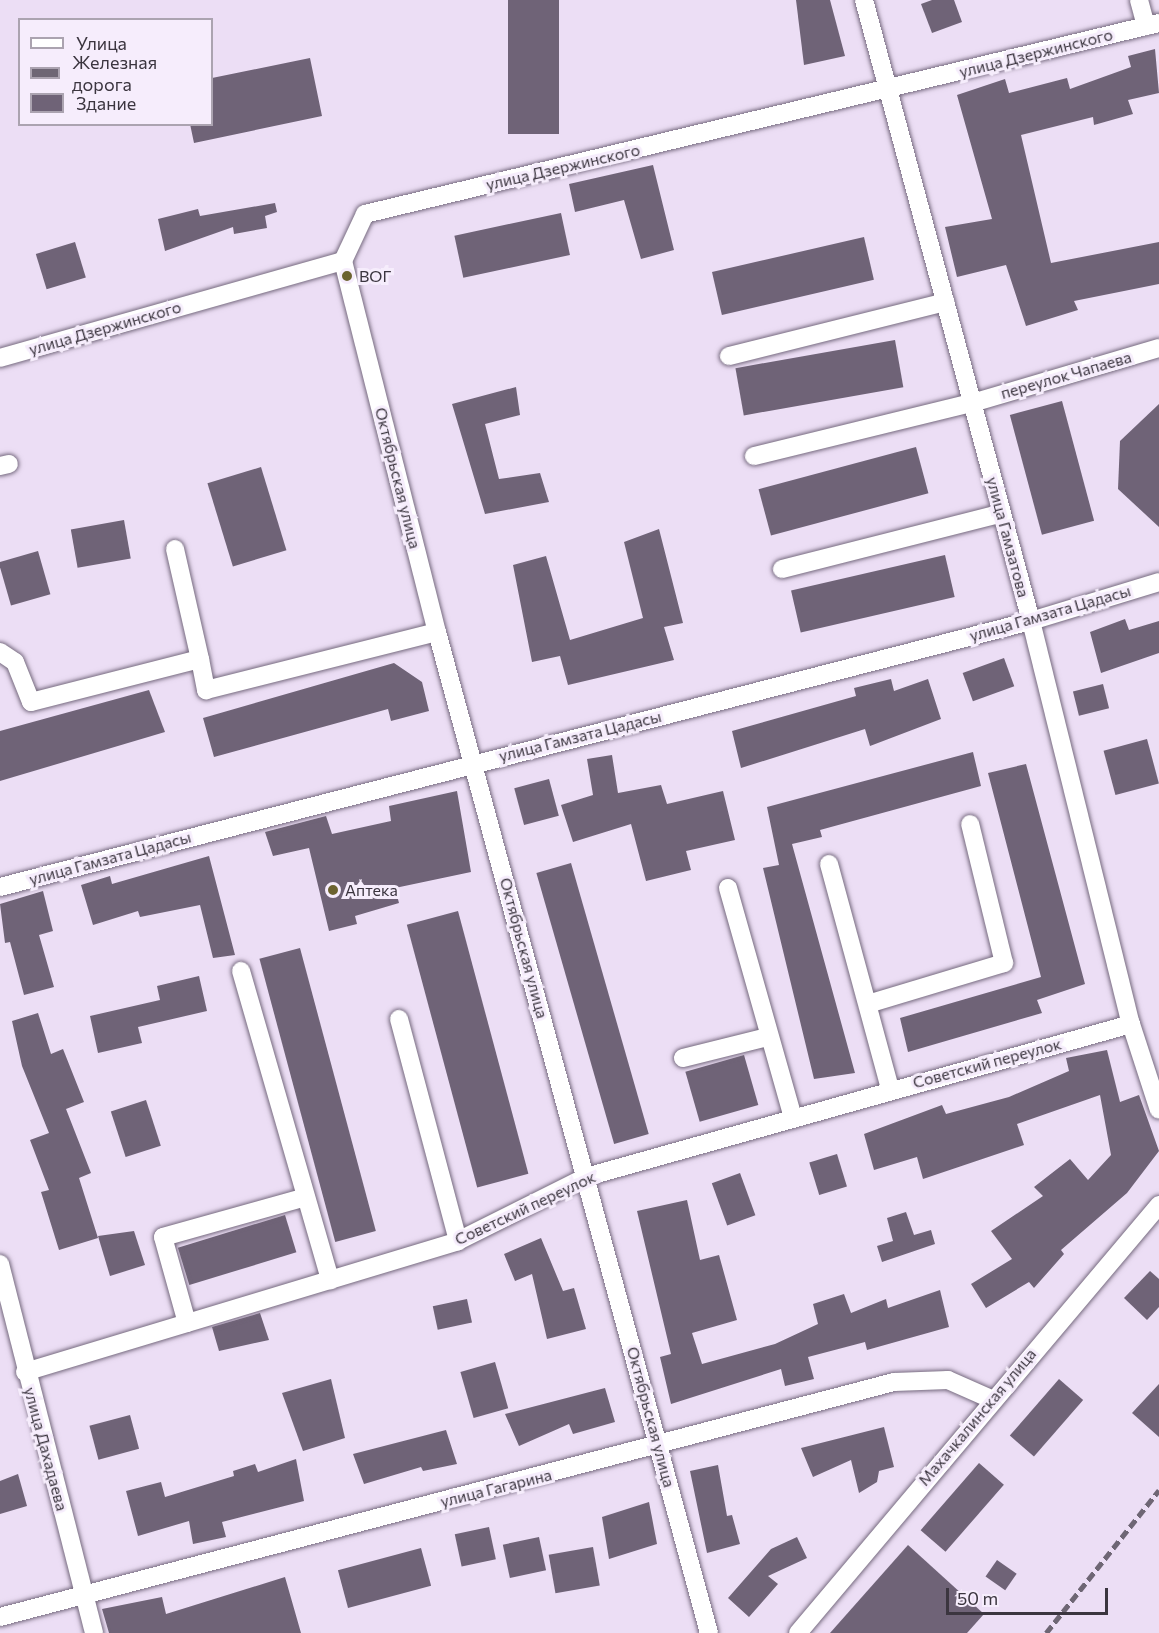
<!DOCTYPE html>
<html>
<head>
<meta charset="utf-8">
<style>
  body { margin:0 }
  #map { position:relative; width:1159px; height:1633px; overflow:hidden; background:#ecdef5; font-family:Commissioner,sans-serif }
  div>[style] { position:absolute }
  .building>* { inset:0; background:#6f6377; transform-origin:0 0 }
  .roads { filter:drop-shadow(0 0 2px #766a7f) drop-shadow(0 0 2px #766a7f) }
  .street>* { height:18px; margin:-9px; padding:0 9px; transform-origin:9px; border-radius:9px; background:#fff }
  .rail>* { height:4.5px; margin-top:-2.25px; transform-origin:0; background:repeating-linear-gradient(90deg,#6e6674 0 9px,transparent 0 13.5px) }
  .dots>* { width:16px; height:16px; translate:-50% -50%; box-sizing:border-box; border:3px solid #f6edfc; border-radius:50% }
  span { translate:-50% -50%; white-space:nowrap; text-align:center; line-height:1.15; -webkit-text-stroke:6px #f6edfc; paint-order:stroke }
  .street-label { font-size:16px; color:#3b353f }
  .poi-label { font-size:16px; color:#3b353f }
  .left { translate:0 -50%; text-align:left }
  .legend { position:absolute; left:18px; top:18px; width:195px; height:108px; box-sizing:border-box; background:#f6edfc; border:2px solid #aba3b0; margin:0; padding:8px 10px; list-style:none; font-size:18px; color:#3b353f }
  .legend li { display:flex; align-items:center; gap:12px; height:30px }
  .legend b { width:30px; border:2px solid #aba3b0 }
  .scale { position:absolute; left:946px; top:1588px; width:162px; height:27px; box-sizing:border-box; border:3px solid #3b353f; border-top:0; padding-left:8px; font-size:18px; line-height:21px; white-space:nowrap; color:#3b353f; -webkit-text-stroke:4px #f6edfc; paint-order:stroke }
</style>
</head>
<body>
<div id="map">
  <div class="building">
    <i style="left:508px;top:0;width:51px;height:134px"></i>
    <i style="clip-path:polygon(796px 0,830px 0,845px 56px,804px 65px)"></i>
    <i style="clip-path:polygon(932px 0,954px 0,962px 22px,932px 33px,921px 4px)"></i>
    <i style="clip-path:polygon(1155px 49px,1159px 93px,1128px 100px,1133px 114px,1094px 125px,1093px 117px,1021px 135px,1051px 263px,1159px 242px,1159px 284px,1074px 301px,1078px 310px,1026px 326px,1006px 265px,957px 277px,945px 227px,992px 219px,957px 95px,1005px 79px,1009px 93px,1067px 78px,1070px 89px,1131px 67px,1128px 56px)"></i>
    <i style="clip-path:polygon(310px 58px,322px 116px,194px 143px,190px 124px,212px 124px,212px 78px)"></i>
    <i style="clip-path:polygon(653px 165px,674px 250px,641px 259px,624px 200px,575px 212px,569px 184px)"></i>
    <i style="clip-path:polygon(275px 203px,277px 212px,265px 216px,267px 228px,234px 234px,233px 227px,165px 251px,158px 219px,198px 209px,200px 216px)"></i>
    <i style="left:561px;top:213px;width:43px;height:109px;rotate:78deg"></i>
    <i style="left:864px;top:237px;width:44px;height:156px;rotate:77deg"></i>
    <i style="left:75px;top:242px;width:37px;height:41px;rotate:73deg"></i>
    <i style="left:895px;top:340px;width:48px;height:162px;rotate:80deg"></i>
    <i style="clip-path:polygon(516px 387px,520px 415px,485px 424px,499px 479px,540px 473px,549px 502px,485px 514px,452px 404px)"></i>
    <i style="left:1062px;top:401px;width:124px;height:54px;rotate:75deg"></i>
    <i style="clip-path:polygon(1159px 404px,1159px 527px,1118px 489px,1120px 441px)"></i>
    <i style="left:916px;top:447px;width:48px;height:163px;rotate:75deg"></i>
    <i style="left:261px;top:467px;width:87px;height:56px;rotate:73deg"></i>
    <i style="left:124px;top:520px;width:39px;height:54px;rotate:80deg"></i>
    <i style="clip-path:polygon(659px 529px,683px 623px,664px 627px,674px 660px,568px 685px,560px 656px,532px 662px,513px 565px,546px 556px,570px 640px,643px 618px,624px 542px)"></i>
    <i style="left:38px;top:551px;width:45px;height:41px;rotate:74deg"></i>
    <i style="left:945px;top:555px;width:43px;height:158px;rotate:77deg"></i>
    <i style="clip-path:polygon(1125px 619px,1129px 630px,1159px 621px,1159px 653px,1101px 673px,1090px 632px)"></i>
    <i style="left:1004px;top:658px;width:30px;height:44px;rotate:70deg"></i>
    <i style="clip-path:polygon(394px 663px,422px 682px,429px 711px,391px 721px,388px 709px,214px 757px,203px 718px)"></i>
    <i style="clip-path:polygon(891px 679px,894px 691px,928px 679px,941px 719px,870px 746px,865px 729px,741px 768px,732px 731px,856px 696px,854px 688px)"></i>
    <i style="left:1103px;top:684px;width:25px;height:31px;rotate:76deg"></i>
    <i style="clip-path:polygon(149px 690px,165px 732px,0 781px,0 731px)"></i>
    <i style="left:1147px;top:739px;width:46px;height:45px;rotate:75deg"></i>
    <i style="clip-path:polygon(973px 752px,981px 786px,820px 830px,822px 837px,792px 844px,855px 1073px,814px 1079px,763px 868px,779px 865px,767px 807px)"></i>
    <i style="clip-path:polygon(612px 755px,618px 793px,661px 785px,667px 804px,723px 791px,735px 840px,686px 851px,691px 870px,646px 881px,631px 824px,573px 842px,561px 805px,593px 795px,587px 759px)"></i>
    <i style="clip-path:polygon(1026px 764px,1085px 984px,1037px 1000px,1042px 1013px,908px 1052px,900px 1018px,1041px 977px,988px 773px)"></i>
    <i style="left:549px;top:779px;width:38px;height:36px;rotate:75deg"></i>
    <i style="clip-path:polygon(457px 791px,471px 872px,395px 888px,399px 903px,355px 916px,357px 924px,329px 931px,309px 848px,273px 856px,265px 832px,326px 816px,332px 834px,391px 821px,389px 806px)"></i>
    <i style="clip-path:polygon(209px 856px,235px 955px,213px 958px,200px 905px,140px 917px,138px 911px,93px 925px,81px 885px,110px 876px,112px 884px)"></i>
    <i style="left:571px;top:863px;width:282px;height:36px;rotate:74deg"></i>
    <i style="clip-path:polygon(43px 891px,53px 931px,39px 935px,54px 987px,24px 995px,10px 942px,5px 943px,0 904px)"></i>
    <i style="left:458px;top:911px;width:272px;height:53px;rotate:75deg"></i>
    <i style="left:300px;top:948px;width:293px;height:42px;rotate:75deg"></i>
    <i style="clip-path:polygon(199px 976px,207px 1011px,138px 1027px,142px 1043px,98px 1053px,90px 1016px,160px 1000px,157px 986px)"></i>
    <i style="clip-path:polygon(38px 1013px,51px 1054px,63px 1049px,84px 1102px,66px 1109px,91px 1173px,79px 1178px,98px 1238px,59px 1250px,41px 1192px,49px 1190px,30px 1140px,49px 1133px,22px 1066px,12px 1021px)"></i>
    <i style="clip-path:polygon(1107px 1050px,1120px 1102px,1139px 1095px,1159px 1151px,1127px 1193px,1061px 1250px,1064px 1254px,1034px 1288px,1029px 1282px,986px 1308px,971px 1284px,1012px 1259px,991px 1231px,1043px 1196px,1034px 1187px,1070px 1159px,1088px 1180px,1111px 1155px,1100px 1095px,1017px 1124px,1024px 1145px,923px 1179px,917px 1157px,874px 1170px,864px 1134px,942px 1105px,946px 1114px,1009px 1097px,1069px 1071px,1066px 1058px)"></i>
    <i style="left:744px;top:1055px;width:52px;height:61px;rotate:74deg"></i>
    <i style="left:146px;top:1100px;width:48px;height:37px;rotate:72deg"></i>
    <i style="left:837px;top:1154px;width:34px;height:29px;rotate:73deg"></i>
    <i style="left:740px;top:1173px;width:45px;height:30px;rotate:70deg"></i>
    <i style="clip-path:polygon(687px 1200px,700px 1260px,719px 1255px,737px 1320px,692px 1333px,702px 1364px,775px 1344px,818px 1324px,813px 1304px,844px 1294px,851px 1313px,886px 1299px,888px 1308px,940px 1290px,949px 1327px,867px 1350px,865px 1342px,808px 1357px,814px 1379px,785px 1386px,781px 1369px,671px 1404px,660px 1357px,671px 1354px,637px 1211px)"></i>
    <i style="clip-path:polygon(906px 1212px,914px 1235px,931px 1230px,935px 1244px,882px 1262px,877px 1246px,893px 1241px,887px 1218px)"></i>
    <i style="left:285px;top:1215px;width:39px;height:112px;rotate:73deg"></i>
    <i style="clip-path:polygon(134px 1231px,145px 1265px,110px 1276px,98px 1236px)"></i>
    <i style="clip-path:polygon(541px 1238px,563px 1291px,574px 1288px,586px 1329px,547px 1339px,532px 1274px,515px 1281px,504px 1254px)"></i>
    <i style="clip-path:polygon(1150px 1271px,1159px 1279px,1159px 1307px,1147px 1320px,1124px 1298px)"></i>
    <i style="left:467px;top:1299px;width:24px;height:35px;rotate:78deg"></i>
    <i style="clip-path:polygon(260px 1313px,269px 1340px,219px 1351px,212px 1327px)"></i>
    <i style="left:495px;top:1362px;width:48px;height:36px;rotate:74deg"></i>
    <i style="clip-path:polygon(331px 1379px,345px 1438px,303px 1451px,282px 1393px)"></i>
    <i style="left:1059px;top:1379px;width:32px;height:75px;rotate:41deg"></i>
    <i style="clip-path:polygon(1159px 1384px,1159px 1437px,1132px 1413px)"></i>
    <i style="clip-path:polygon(605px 1388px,615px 1422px,573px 1434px,569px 1424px,519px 1446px,505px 1414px)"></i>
    <i style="left:130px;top:1415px;width:35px;height:42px;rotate:75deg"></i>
    <i style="clip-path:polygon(884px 1427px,894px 1467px,879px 1471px,877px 1482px,859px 1493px,851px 1460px,813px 1477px,801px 1448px)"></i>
    <i style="clip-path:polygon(446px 1430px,457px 1464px,423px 1471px,421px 1467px,364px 1484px,353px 1454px)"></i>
    <i style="clip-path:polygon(296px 1459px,304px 1501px,222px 1522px,226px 1537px,193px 1544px,189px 1521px,138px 1536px,126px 1491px,161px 1482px,165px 1497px,234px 1476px,233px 1471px,255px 1464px,258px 1472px)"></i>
    <i style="left:979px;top:1463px;width:33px;height:89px;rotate:41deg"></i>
    <i style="clip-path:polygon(718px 1465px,727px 1516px,732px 1515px,740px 1544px,707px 1553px,690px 1471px)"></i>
    <i style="clip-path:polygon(18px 1474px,27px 1506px,0 1514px,0 1481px)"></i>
    <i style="clip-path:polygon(649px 1502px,657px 1544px,609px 1559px,602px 1517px)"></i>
    <i style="left:489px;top:1527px;width:33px;height:35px;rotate:78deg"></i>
    <i style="left:539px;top:1537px;width:34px;height:37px;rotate:78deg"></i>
    <i style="clip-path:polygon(797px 1537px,807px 1558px,768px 1576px,778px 1584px,749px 1617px,728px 1598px,771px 1549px)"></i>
    <i style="clip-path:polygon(908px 1545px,984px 1614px,967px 1633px,830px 1633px)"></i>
    <i style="left:593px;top:1547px;width:39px;height:45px;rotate:80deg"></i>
    <i style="left:421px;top:1548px;width:39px;height:86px;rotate:75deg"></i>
    <i style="left:997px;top:1560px;width:24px;height:20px;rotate:35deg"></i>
    <i style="clip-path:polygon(285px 1577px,301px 1633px,109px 1633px,102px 1609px,162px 1597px,166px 1614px)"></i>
  </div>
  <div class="roads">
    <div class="street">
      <i style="left:864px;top:0;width:643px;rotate:74.95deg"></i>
      <i style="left:1031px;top:621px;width:415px;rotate:76.1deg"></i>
      <i style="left:1131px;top:1024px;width:90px;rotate:72deg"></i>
      <i style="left:1139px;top:0;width:27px;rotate:75deg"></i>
      <i style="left:343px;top:261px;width:383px;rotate:75.8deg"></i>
      <i style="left:437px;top:632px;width:1037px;rotate:74.8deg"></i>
      <i style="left:729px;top:356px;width:223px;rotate:-14deg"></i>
      <i style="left:0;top:358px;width:356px;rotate:-15.8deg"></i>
      <i style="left:343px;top:261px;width:52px;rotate:-64.9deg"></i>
      <i style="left:365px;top:214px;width:817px;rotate:-13.53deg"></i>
      <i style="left:754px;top:456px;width:224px;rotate:-13.7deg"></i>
      <i style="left:972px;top:403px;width:195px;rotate:-16.4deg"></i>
      <i style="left:0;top:466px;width:9px;rotate:-13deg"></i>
      <i style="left:175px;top:549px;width:113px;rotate:77.2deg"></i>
      <i style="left:782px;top:569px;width:225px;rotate:-14.2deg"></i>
      <i style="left:0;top:652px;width:18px;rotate:34deg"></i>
      <i style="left:15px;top:662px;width:43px;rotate:68.2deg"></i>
      <i style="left:31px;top:702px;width:174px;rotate:-14.3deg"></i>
      <i style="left:200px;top:659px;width:32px;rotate:79deg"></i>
      <i style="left:206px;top:690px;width:238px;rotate:-14.1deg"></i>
      <i style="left:829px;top:864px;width:233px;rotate:74.8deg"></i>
      <i style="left:0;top:887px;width:1065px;rotate:-14.47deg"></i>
      <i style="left:1031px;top:621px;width:134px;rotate:-16.9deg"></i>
      <i style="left:728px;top:888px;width:238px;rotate:74.2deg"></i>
      <i style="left:241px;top:971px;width:322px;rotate:73.9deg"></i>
      <i style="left:871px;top:1003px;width:139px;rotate:-16.7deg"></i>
      <i style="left:1004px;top:963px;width:143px;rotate:-103.7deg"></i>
      <i style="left:399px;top:1019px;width:230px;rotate:75.1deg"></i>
      <i style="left:683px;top:1058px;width:87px;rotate:-14deg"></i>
      <i style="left:0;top:1264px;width:381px;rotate:75.7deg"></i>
      <i style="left:187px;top:1323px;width:89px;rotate:-105.6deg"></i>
      <i style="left:163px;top:1237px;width:148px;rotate:-15.6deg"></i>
      <i style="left:25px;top:1372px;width:452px;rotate:-16.8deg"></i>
      <i style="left:458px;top:1241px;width:143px;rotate:-26.6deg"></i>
      <i style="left:586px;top:1177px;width:566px;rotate:-15.68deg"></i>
      <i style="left:0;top:1617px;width:924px;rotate:-14.73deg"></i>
      <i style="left:894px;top:1382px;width:54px;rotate:-2.1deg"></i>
      <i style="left:948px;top:1380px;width:47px;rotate:23.8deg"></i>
      <i style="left:798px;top:1633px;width:560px;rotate:-49.85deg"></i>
    </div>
  </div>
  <div class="rail">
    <i style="left:1046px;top:1633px;width:182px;rotate:-51.7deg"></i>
  </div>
  <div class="dots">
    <i style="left:347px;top:276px;background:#6c6330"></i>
    <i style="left:333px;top:890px;background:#6c6330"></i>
  </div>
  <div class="street-label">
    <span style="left:1036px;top:53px;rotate:-14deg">улица Дзержинского</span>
    <span style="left:563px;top:167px;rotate:-13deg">улица Дзержинского</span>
    <span style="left:105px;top:328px;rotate:-16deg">улица Дзержинского</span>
    <span style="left:1066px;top:375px;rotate:-16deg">переулок Чапаева</span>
    <span style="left:398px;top:478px;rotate:76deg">Октябрьская улица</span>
    <span style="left:1008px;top:537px;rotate:75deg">улица Гамзатова</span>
    <span style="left:1050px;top:613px;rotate:-16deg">улица Гамзата Цадасы</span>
    <span style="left:580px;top:736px;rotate:-14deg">улица Гамзата Цадасы</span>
    <span style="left:110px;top:858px;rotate:-15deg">улица Гамзата Цадасы</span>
    <span style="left:524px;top:948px;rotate:75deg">Октябрьская улица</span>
    <span style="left:987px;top:1063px;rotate:-15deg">Советский переулок</span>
    <span style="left:525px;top:1208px;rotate:-25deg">Советский переулок</span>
    <span style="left:651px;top:1417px;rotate:75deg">Октябрьская улица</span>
    <span style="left:977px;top:1417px;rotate:-50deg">Махачкалинская улица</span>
    <span style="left:46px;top:1449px;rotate:75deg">улица Дахадаева</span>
    <span style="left:496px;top:1488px;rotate:-14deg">улица Гагарина</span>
  </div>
  <div class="poi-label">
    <span class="left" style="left:359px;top:276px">ВОГ</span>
    <span class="left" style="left:345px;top:890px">Аптека</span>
  </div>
  <ul class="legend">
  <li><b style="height:8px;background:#fff"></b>Улица</li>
  <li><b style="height:8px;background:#6e6674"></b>Железная дорога</li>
  <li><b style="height:16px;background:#6f6377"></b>Здание</li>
  </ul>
  <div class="scale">50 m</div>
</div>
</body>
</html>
